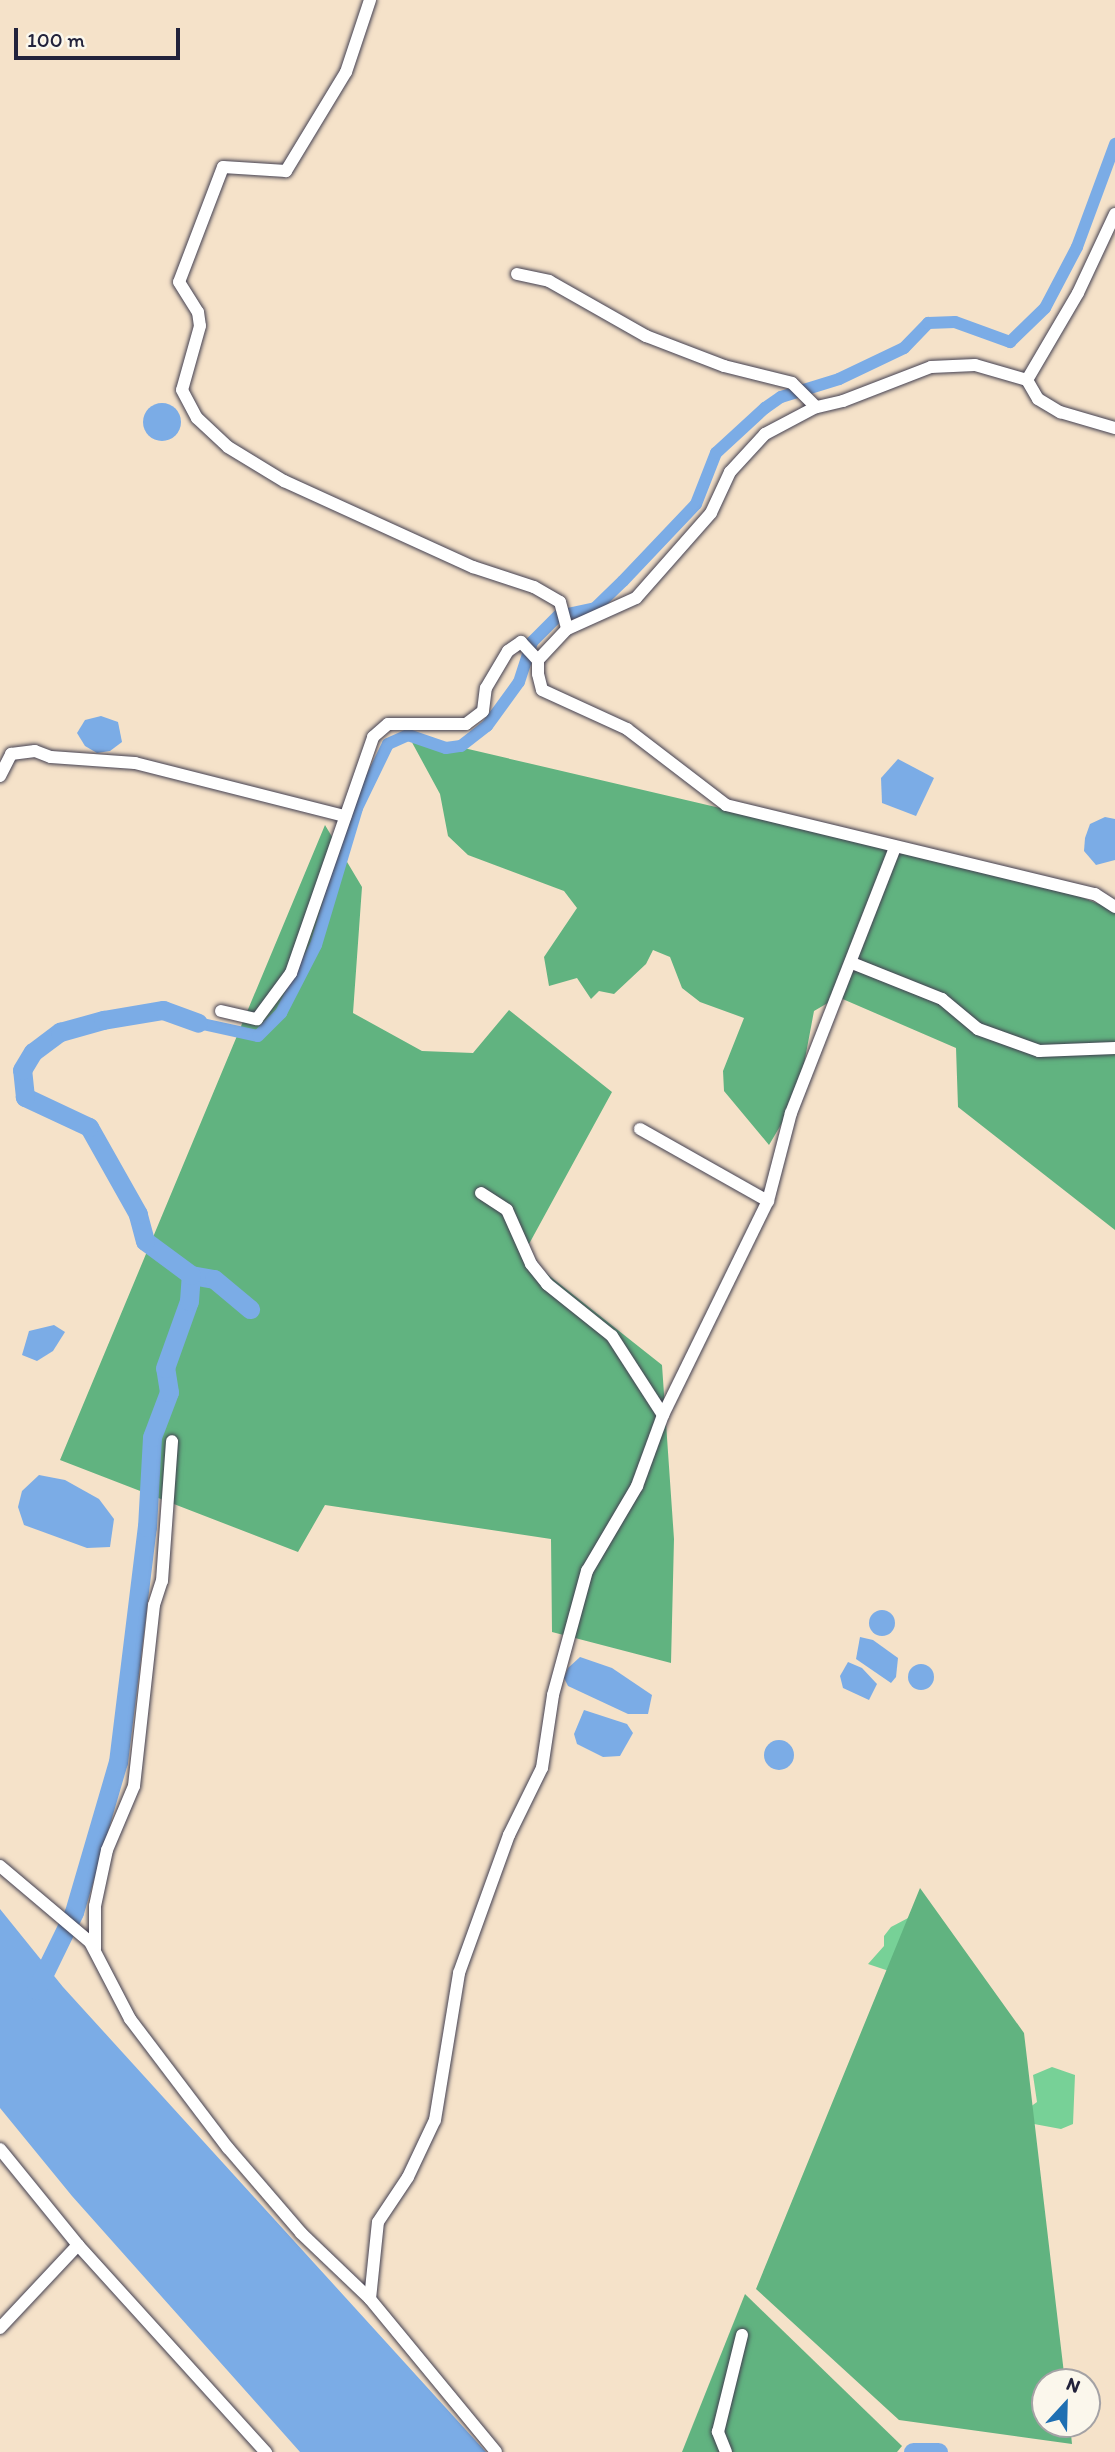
<!DOCTYPE html>
<html>
<head>
<meta charset="utf-8">
<style>
  body { margin:0 }
  #map { position:relative; width:1115px; height:2452px; overflow:hidden; background:#f5e2c9; font-family:Itim,sans-serif }
  div>[style] { position:absolute }
  .green>* { inset:0; background:#77d197 }
  .forest>* { inset:0; background:#61b380 }
  .water>* { inset:0; background:#7bace6 }
  .round { border-radius:50% }
  .canal>* { height:12px; margin:-6px; padding:0 6px; transform-origin:6px; border-radius:6px; background:#7bace6 }
  .river>* { height:19px; margin:-9.5px; padding:0 9.5px; transform-origin:9.5px; border-radius:9.5px; background:#7bace6 }
  .roads { filter:drop-shadow(0 0 2px #423f50) drop-shadow(0 0 2px #423f50) }
  .minor>* { height:12px; margin:-6px; padding:0 6px; transform-origin:6px; border-radius:6px; background:#fff }
  span { translate:-50% -50%; white-space:nowrap; text-align:center; line-height:1.15; -webkit-text-stroke:5px #fbf7ec; paint-order:stroke }
  .north { position:absolute; left:1031px; top:2368px; width:70px; height:70px; box-sizing:border-box; background:#fbf7ec; border:2px solid #a4a2a5; border-radius:50%; rotate:22deg; font-size:19px; font-weight:700; line-height:28px; text-align:center; color:#22223b }
  .north::after { content:''; display:block; margin:auto; width:24px; height:32px; background:#1f6fb2; clip-path:polygon(50% 0,100% 100%,50% 72%,0 100%) }
  .scale { position:absolute; left:14px; top:28px; width:166px; height:32px; box-sizing:border-box; border:4px solid #22223b; border-top:0; padding-left:9px; font-size:21px; line-height:24px; white-space:nowrap; color:#22223b; -webkit-text-stroke:5px #fbf7ec; paint-order:stroke }
</style>
</head>
<body>
<div id="map">
  <div class="green">
    <i style="clip-path:polygon(910px 1917px,889px 1971px,868px 1964px,884px 1946px,884px 1936px,891px 1927px)"></i>
    <i style="clip-path:polygon(1052px 2067px,1075px 2075px,1073px 2124px,1061px 2129px,1034px 2124px,1026px 2110px,1037px 2102px,1033px 2075px)"></i>
  </div>
  <div class="forest">
    <i style="clip-path:polygon(408px 735px,1049px 885px,1115px 910px,1115px 1230px,958px 1107px,956px 1048px,838px 997px,814px 1011px,798px 1096px,769px 1145px,724px 1091px,723px 1071px,744px 1018px,700px 1002px,682px 988px,670px 957px,653px 950px,646px 964px,614px 994px,599px 991px,591px 999px,577px 978px,549px 986px,544px 957px,577px 908px,564px 891px,468px 855px,448px 836px,440px 794px)"></i>
    <i style="clip-path:polygon(325px 825px,362px 887px,353px 1013px,422px 1051px,473px 1053px,509px 1010px,612px 1092px,523px 1255px,662px 1365px,674px 1539px,671px 1663px,552px 1632px,551px 1539px,325px 1505px,298px 1552px,60px 1460px)"></i>
    <i style="clip-path:polygon(920px 1888px,1024px 2033px,1065px 2382px,1045px 2382px,1045px 2424px,1070px 2424px,1072px 2444px,899px 2420px,756px 2289px)"></i>
    <i style="clip-path:polygon(745px 2294px,902px 2446px,897px 2452px,682px 2452px)"></i>
  </div>
  <div class="water">
    <i class="round" style="left:143px;top:403px;width:38px;height:38px"></i>
    <i style="clip-path:polygon(101px 716px,118px 722px,122px 742px,110px 751px,97px 753px,85px 746px,77px 733px,85px 720px)"></i>
    <i style="clip-path:polygon(898px 759px,934px 778px,916px 816px,882px 803px,881px 778px)"></i>
    <i style="clip-path:polygon(1105px 817px,1115px 819px,1115px 860px,1096px 865px,1084px 851px,1085px 838px,1090px 824px)"></i>
    <i style="clip-path:polygon(54px 1325px,65px 1332px,53px 1351px,37px 1361px,22px 1355px,29px 1331px)"></i>
    <i style="clip-path:polygon(39px 1475px,65px 1480px,99px 1499px,114px 1519px,110px 1547px,87px 1548px,24px 1525px,18px 1507px,22px 1491px)"></i>
    <i class="round" style="left:869px;top:1610px;width:26px;height:26px"></i>
    <i style="clip-path:polygon(860px 1637px,873px 1640px,898px 1658px,896px 1677px,891px 1683px,856px 1659px)"></i>
    <i style="clip-path:polygon(580px 1657px,612px 1668px,652px 1695px,648px 1714px,628px 1714px,568px 1686px,564px 1678px,568px 1668px)"></i>
    <i style="clip-path:polygon(848px 1662px,862px 1668px,877px 1684px,869px 1700px,843px 1688px,840px 1676px)"></i>
    <i class="round" style="left:908px;top:1664px;width:26px;height:26px"></i>
    <i style="clip-path:polygon(584px 1710px,627px 1724px,633px 1733px,620px 1756px,603px 1757px,577px 1744px,574px 1734px)"></i>
    <i class="round" style="left:764px;top:1740px;width:30px;height:30px"></i>
    <i style="clip-path:polygon(0 1909px,63px 1987px,486px 2452px,300px 2452px,72px 2196px,0 2108px)"></i>
  </div>
  <div class="canal">
    <i style="left:198px;top:1023px;width:61px;rotate:12.2deg"></i>
    <i style="left:258px;top:1036px;width:33px;rotate:-45deg"></i>
    <i style="left:281px;top:1013px;width:76px;rotate:-62.8deg"></i>
    <i style="left:316px;top:945px;width:143px;rotate:-73.3deg"></i>
    <i style="left:357px;top:808px;width:71px;rotate:-64.2deg"></i>
    <i style="left:388px;top:744px;width:22px;rotate:-24deg"></i>
    <i style="left:408px;top:735px;width:40px;rotate:18.9deg"></i>
    <i style="left:446px;top:748px;width:15px;rotate:-8deg"></i>
    <i style="left:461px;top:746px;width:33px;rotate:-38deg"></i>
    <i style="left:487px;top:726px;width:54px;rotate:-54deg"></i>
    <i style="left:519px;top:682px;width:42px;rotate:-72deg"></i>
    <i style="left:532px;top:642px;width:37px;rotate:-45deg"></i>
    <i style="left:558px;top:616px;width:38px;rotate:-12deg"></i>
    <i style="left:595px;top:608px;width:39px;rotate:-44deg"></i>
    <i style="left:623px;top:581px;width:106px;rotate:-46.5deg"></i>
    <i style="left:696px;top:504px;width:55px;rotate:-68.6deg"></i>
    <i style="left:716px;top:453px;width:67px;rotate:-42.6deg"></i>
    <i style="left:765px;top:408px;width:19px;rotate:-35deg"></i>
    <i style="left:781px;top:397px;width:61px;rotate:-17.2deg"></i>
    <i style="left:839px;top:379px;width:72px;rotate:-25.5deg"></i>
    <i style="left:904px;top:348px;width:35px;rotate:-46deg"></i>
    <i style="left:928px;top:323px;width:27px;rotate:-2deg"></i>
    <i style="left:955px;top:322px;width:59px;rotate:20deg"></i>
    <i style="left:1010px;top:342px;width:49px;rotate:-44.2deg"></i>
    <i style="left:1045px;top:308px;width:69px;rotate:-62.3deg"></i>
    <i style="left:1077px;top:247px;width:110px;rotate:-69.7deg"></i>
  </div>
  <div class="river">
    <i style="left:191px;top:1275px;width:23px;rotate:10deg"></i>
    <i style="left:214px;top:1279px;width:47px;rotate:39.8deg"></i>
    <i style="left:36px;top:1990px;width:87px;rotate:-64deg"></i>
    <i style="left:74px;top:1912px;width:156px;rotate:-73.7deg"></i>
    <i style="left:118px;top:1762px;width:237px;rotate:-83deg"></i>
    <i style="left:147px;top:1527px;width:90px;rotate:-86.8deg"></i>
    <i style="left:152px;top:1437px;width:48px;rotate:-69.3deg"></i>
    <i style="left:169px;top:1392px;width:24px;rotate:-99deg"></i>
    <i style="left:165px;top:1368px;width:71px;rotate:-70.3deg"></i>
    <i style="left:189px;top:1301px;width:26px;rotate:-86deg"></i>
    <i style="left:191px;top:1275px;width:57px;rotate:-143.5deg"></i>
    <i style="left:145px;top:1241px;width:28px;rotate:-105deg"></i>
    <i style="left:138px;top:1214px;width:100px;rotate:-119.4deg"></i>
    <i style="left:89px;top:1127px;width:71px;rotate:-154.9deg"></i>
    <i style="left:25px;top:1097px;width:27px;rotate:-96deg"></i>
    <i style="left:22px;top:1070px;width:21px;rotate:-59deg"></i>
    <i style="left:33px;top:1052px;width:34px;rotate:-37deg"></i>
    <i style="left:60px;top:1032px;width:45px;rotate:-15.6deg"></i>
    <i style="left:103px;top:1020px;width:61px;rotate:-9.5deg"></i>
    <i style="left:163px;top:1010px;width:37px;rotate:20deg"></i>
    <i style="left:913px;top:2452px;width:25px"></i>
  </div>
  <div class="roads">
    <div class="minor">
      <i style="left:370px;top:0;width:76px;rotate:108.4deg"></i>
      <i style="left:346px;top:72px;width:116px;rotate:121.2deg"></i>
      <i style="left:286px;top:171px;width:63px;rotate:-176.4deg"></i>
      <i style="left:223px;top:167px;width:123px;rotate:110.9deg"></i>
      <i style="left:179px;top:282px;width:36px;rotate:58deg"></i>
      <i style="left:198px;top:312px;width:14px;rotate:82deg"></i>
      <i style="left:200px;top:326px;width:66px;rotate:105.7deg"></i>
      <i style="left:182px;top:390px;width:32px;rotate:62deg"></i>
      <i style="left:197px;top:418px;width:42px;rotate:43.1deg"></i>
      <i style="left:228px;top:447px;width:66px;rotate:31.3deg"></i>
      <i style="left:284px;top:481px;width:208px;rotate:24.5deg"></i>
      <i style="left:473px;top:567px;width:64px;rotate:18.2deg"></i>
      <i style="left:534px;top:587px;width:30px;rotate:30deg"></i>
      <i style="left:560px;top:602px;width:28px;rotate:75deg"></i>
      <i style="left:1115px;top:214px;width:87px;rotate:115.1deg"></i>
      <i style="left:1078px;top:293px;width:101px;rotate:120.4deg"></i>
      <i style="left:1027px;top:380px;width:54px;rotate:-163.9deg"></i>
      <i style="left:975px;top:365px;width:44px;rotate:177.4deg"></i>
      <i style="left:931px;top:367px;width:94px;rotate:158.9deg"></i>
      <i style="left:843px;top:401px;width:28px;rotate:167deg"></i>
      <i style="left:816px;top:407px;width:58px;rotate:152.1deg"></i>
      <i style="left:765px;top:434px;width:52px;rotate:132.6deg"></i>
      <i style="left:730px;top:472px;width:45px;rotate:114.9deg"></i>
      <i style="left:711px;top:513px;width:113px;rotate:131.4deg"></i>
      <i style="left:636px;top:598px;width:76px;rotate:155.8deg"></i>
      <i style="left:567px;top:629px;width:42px;rotate:133.1deg"></i>
      <i style="left:538px;top:660px;width:14px;rotate:90deg"></i>
      <i style="left:538px;top:674px;width:16px;rotate:76deg"></i>
      <i style="left:542px;top:690px;width:94px;rotate:24.6deg"></i>
      <i style="left:627px;top:729px;width:125px;rotate:37.5deg"></i>
      <i style="left:726px;top:805px;width:380px;rotate:13.6deg"></i>
      <i style="left:1095px;top:894px;width:24px;rotate:33deg"></i>
      <i style="left:517px;top:274px;width:33px;rotate:12deg"></i>
      <i style="left:549px;top:281px;width:112px;rotate:29.6deg"></i>
      <i style="left:646px;top:336px;width:84px;rotate:21deg"></i>
      <i style="left:724px;top:366px;width:70px;rotate:14deg"></i>
      <i style="left:792px;top:383px;width:34px;rotate:45deg"></i>
      <i style="left:1027px;top:380px;width:22px;rotate:60deg"></i>
      <i style="left:1038px;top:399px;width:26px;rotate:31deg"></i>
      <i style="left:1060px;top:412px;width:57px;rotate:16.2deg"></i>
      <i style="left:0;top:776px;width:25px;rotate:-63deg"></i>
      <i style="left:11px;top:754px;width:24px;rotate:-7deg"></i>
      <i style="left:35px;top:751px;width:17px;rotate:21deg"></i>
      <i style="left:51px;top:757px;width:84px;rotate:4.1deg"></i>
      <i style="left:135px;top:763px;width:217px;rotate:14.2deg"></i>
      <i style="left:852px;top:963px;width:97px;rotate:21.8deg"></i>
      <i style="left:942px;top:999px;width:47px;rotate:39.8deg"></i>
      <i style="left:978px;top:1029px;width:65px;rotate:19.8deg"></i>
      <i style="left:1039px;top:1051px;width:76px;rotate:-2.3deg"></i>
      <i style="left:221px;top:1011px;width:37px;rotate:13deg"></i>
      <i style="left:257px;top:1019px;width:57px;rotate:-53.5deg"></i>
      <i style="left:291px;top:973px;width:250px;rotate:-70.8deg"></i>
      <i style="left:373px;top:737px;width:20px;rotate:-41deg"></i>
      <i style="left:388px;top:724px;width:78px"></i>
      <i style="left:466px;top:724px;width:21px;rotate:-37deg"></i>
      <i style="left:483px;top:711px;width:23px;rotate:-83deg"></i>
      <i style="left:486px;top:688px;width:43px;rotate:-59.3deg"></i>
      <i style="left:508px;top:651px;width:16px;rotate:-35deg"></i>
      <i style="left:521px;top:642px;width:25px;rotate:47deg"></i>
      <i style="left:640px;top:1129px;width:147px;rotate:29.4deg"></i>
      <i style="left:481px;top:1193px;width:31px;rotate:33deg"></i>
      <i style="left:507px;top:1210px;width:59px;rotate:66deg"></i>
      <i style="left:531px;top:1264px;width:26px;rotate:51deg"></i>
      <i style="left:547px;top:1284px;width:83px;rotate:38.7deg"></i>
      <i style="left:612px;top:1336px;width:94px;rotate:57.2deg"></i>
      <i style="left:0;top:1866px;width:118px;rotate:40.2deg"></i>
      <i style="left:90px;top:1942px;width:87px;rotate:62.5deg"></i>
      <i style="left:130px;top:2019px;width:162px;rotate:52.8deg"></i>
      <i style="left:228px;top:2148px;width:112px;rotate:49.3deg"></i>
      <i style="left:301px;top:2233px;width:95px;rotate:43.7deg"></i>
      <i style="left:370px;top:2299px;width:198px;rotate:50.5deg"></i>
      <i style="left:95px;top:1949px;width:43px;rotate:-90deg"></i>
      <i style="left:95px;top:1906px;width:57px;rotate:-77.9deg"></i>
      <i style="left:107px;top:1850px;width:69px;rotate:-67.1deg"></i>
      <i style="left:134px;top:1786px;width:182px;rotate:-83.7deg"></i>
      <i style="left:154px;top:1605px;width:25px;rotate:-72deg"></i>
      <i style="left:162px;top:1581px;width:140px;rotate:-85.9deg"></i>
      <i style="left:0;top:2149px;width:124px;rotate:50.9deg"></i>
      <i style="left:78px;top:2245px;width:280px;rotate:47.8deg"></i>
      <i style="left:370px;top:2299px;width:77px;rotate:-84.1deg"></i>
      <i style="left:378px;top:2222px;width:54px;rotate:-56.3deg"></i>
      <i style="left:408px;top:2177px;width:63px;rotate:-64.7deg"></i>
      <i style="left:435px;top:2120px;width:149px;rotate:-80.7deg"></i>
      <i style="left:459px;top:1973px;width:147px;rotate:-70.1deg"></i>
      <i style="left:509px;top:1835px;width:75px;rotate:-63.8deg"></i>
      <i style="left:542px;top:1768px;width:74px;rotate:-81.4deg"></i>
      <i style="left:553px;top:1695px;width:129px;rotate:-74.7deg"></i>
      <i style="left:587px;top:1571px;width:99px;rotate:-59.5deg"></i>
      <i style="left:637px;top:1486px;width:76px;rotate:-69.9deg"></i>
      <i style="left:663px;top:1415px;width:238px;rotate:-63.9deg"></i>
      <i style="left:768px;top:1201px;width:91px;rotate:-75.4deg"></i>
      <i style="left:791px;top:1113px;width:286px;rotate:-68.6deg"></i>
      <i style="left:0;top:2328px;width:114px;rotate:-46.8deg"></i>
      <i style="left:726px;top:2452px;width:22px;rotate:-112deg"></i>
      <i style="left:718px;top:2432px;width:100px;rotate:-76.1deg"></i>
    </div>
  </div>
  <div class="north">N</div>
  <div class="scale">100 m</div>
</div>
</body>
</html>
